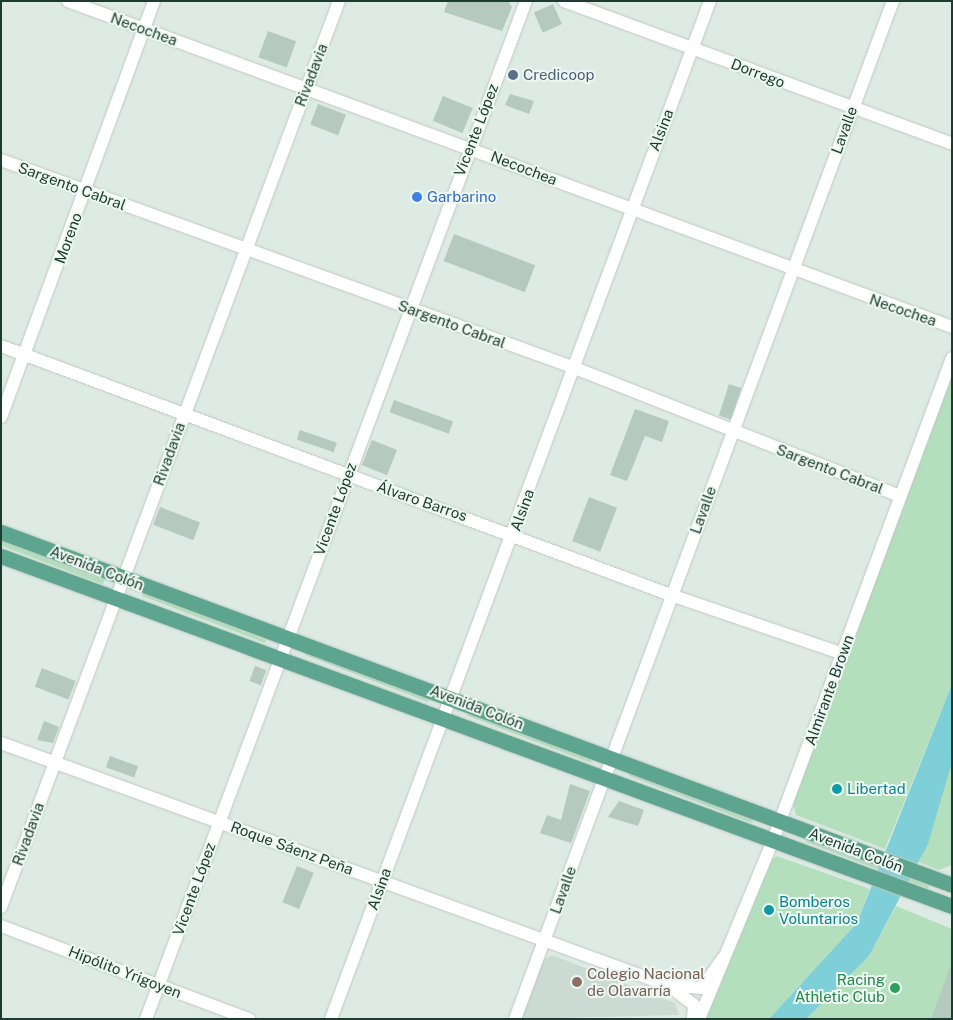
<!DOCTYPE html>
<html>
<head>
<meta charset="utf-8">
<style>
  body { margin:0 }
  #map { position:relative; width:953px; height:1020px; overflow:hidden; background:#ddebe4; font-family:"Public Sans",sans-serif }
  div>[style] { position:absolute }
  .built>* { inset:0; background:#cbdbd3 }
  .green>* { inset:0; background:#b3dfbc; transform-origin:0 0 }
  .water>* { inset:0; background:#7ecfd7 }
  .building>* { inset:0; background:#b5c9bf; transform-origin:0 0 }
  .roads { filter:drop-shadow(0 0 1px #c0c8c5) drop-shadow(0 0 1px #c0c8c5) }
  .minor>* { height:12px; margin:-6px; padding:0 6px; transform-origin:6px; border-radius:6px; background:#fff }
  .major>* { height:15px; margin:-7.5px; padding:0 7.5px; transform-origin:7.5px; border-radius:7.5px; background:#5da58e }
  .dots>* { width:14px; height:14px; translate:-50% -50%; box-sizing:border-box; border:2px solid #edf7f2; border-radius:50% }
  span { translate:-50% -50%; white-space:nowrap; text-align:center; line-height:1.15; -webkit-text-stroke:4px #edf7f2; paint-order:stroke }
  .street-label { font-size:15px; color:#1d3c31 }
  .service-label { font-size:15px; color:#4e5e75 }
  .left { translate:0 -50%; text-align:left }
  .shop-label { font-size:15px; color:#366cbe }
  .culture-label { font-size:15px; color:#0d838f }
  .education-label { font-size:15px; color:#785e54 }
  .leisure-label { font-size:15px; color:#27864d }
  .right { translate:-100% -50%; text-align:right }
  .frame { position:absolute; inset:0; border:2px solid #1d3c31; pointer-events:none }
</style>
</head>
<body>
<div id="map">
  <div class="built">
    <i style="clip-path:polygon(552px 955px,675px 1003px,679px 1015px,521px 1019px,542px 961px)"></i>
  </div>
  <div class="green">
    <i style="clip-path:polygon(952px 374px,952px 684px,885px 849px,796px 815px,793px 804px)"></i>
    <i style="left:1px;top:540px;width:111px;height:5px;rotate:21deg"></i>
    <i style="clip-path:polygon(144px 592px,266px 640px,265px 643px,142px 596px)"></i>
    <i style="left:306px;top:651px;width:132px;height:4px;rotate:21deg"></i>
    <i style="left:469px;top:712px;width:132px;height:4px;rotate:21deg"></i>
    <i style="clip-path:polygon(952px 762px,952px 865px,939px 870px,919px 862px)"></i>
    <i style="left:630px;top:772px;width:132px;height:4px;rotate:21deg"></i>
    <i style="left:807px;top:838px;width:131px;height:4px;rotate:21deg"></i>
    <i style="clip-path:polygon(777px 856px,870px 889px,857px 923px,769px 1019px,706px 1019px,771px 860px)"></i>
    <i style="clip-path:polygon(896px 906px,952px 929px,952px 1019px,806px 1019px,869px 956px)"></i>
  </div>
  <div class="water">
    <i style="clip-path:polygon(952px 684px,952px 762px,928px 844px,869px 956px,806px 1019px,769px 1019px,857px 923px)"></i>
  </div>
  <div class="building">
    <i style="clip-path:polygon(448px 1px,508px 1px,512px 7px,502px 31px,444px 12px)"></i>
    <i style="left:553px;top:4px;width:22px;height:21px;rotate:66deg"></i>
    <i style="left:268px;top:31px;width:30px;height:28px;rotate:20deg"></i>
    <i style="clip-path:polygon(510px 94px,534px 101px,529px 114px,505px 105px)"></i>
    <i style="left:443px;top:96px;width:32px;height:27px;rotate:22deg"></i>
    <i style="left:318px;top:104px;width:30px;height:22px;rotate:21deg"></i>
    <i style="left:454px;top:234px;width:87px;height:29px;rotate:21deg"></i>
    <i style="left:729px;top:384px;width:13px;height:33px;rotate:18deg"></i>
    <i style="left:394px;top:400px;width:63px;height:13px;rotate:20deg"></i>
    <i style="clip-path:polygon(635px 409px,669px 421px,662px 442px,645px 436px,627px 481px,610px 475px)"></i>
    <i style="left:300px;top:430px;width:39px;height:10px;rotate:19deg"></i>
    <i style="left:372px;top:440px;width:27px;height:27px;rotate:22deg"></i>
    <i style="left:589px;top:497px;width:30px;height:47px;rotate:21deg"></i>
    <i style="left:160px;top:507px;width:43px;height:19px;rotate:21deg"></i>
    <i style="left:255px;top:666px;width:12px;height:16px;rotate:20deg"></i>
    <i style="left:42px;top:668px;width:36px;height:20px;rotate:21deg"></i>
    <i style="clip-path:polygon(44px 721px,59px 727px,53px 743px,37px 740px)"></i>
    <i style="left:110px;top:756px;width:30px;height:12px;rotate:20deg"></i>
    <i style="clip-path:polygon(570px 784px,590px 791px,571px 843px,540px 833px,547px 815px,561px 820px)"></i>
    <i style="clip-path:polygon(619px 801px,644px 810px,638px 826px,608px 817px)"></i>
    <i style="left:297px;top:866px;width:18px;height:39px;rotate:22deg"></i>
    <i style="clip-path:polygon(951px 965px,952px 1019px,931px 1019px)"></i>
  </div>
  <div class="roads">
    <div class="minor">
      <i style="left:68px;top:1px;width:942px;rotate:20.24deg"></i>
      <i style="left:564px;top:1px;width:414px;rotate:20.2deg"></i>
      <i style="left:1px;top:160px;width:611px;rotate:19.92deg"></i>
      <i style="left:575px;top:368px;width:349px;rotate:21.5deg"></i>
      <i style="left:1px;top:346px;width:715px;rotate:20.39deg"></i>
      <i style="left:671px;top:595px;width:182px;rotate:18.9deg"></i>
      <i style="left:1px;top:417px;width:443px;rotate:-69.8deg"></i>
      <i style="left:1px;top:743px;width:709px;rotate:19.97deg"></i>
      <i style="left:667px;top:985px;width:35px;rotate:5deg"></i>
      <i style="left:702px;top:988px;width:38px;rotate:-55deg"></i>
      <i style="left:1px;top:907px;width:967px;rotate:-69.54deg"></i>
      <i style="left:1px;top:926px;width:265px;rotate:20.6deg"></i>
      <i style="left:673px;top:989px;width:26px;rotate:37deg"></i>
      <i style="left:694px;top:1005px;width:14px;rotate:94deg"></i>
      <i style="left:146px;top:1019px;width:1087px;rotate:-69.53deg"></i>
      <i style="left:331px;top:1019px;width:1086px;rotate:-69.58deg"></i>
      <i style="left:515px;top:1019px;width:1086px;rotate:-69.63deg"></i>
      <i style="left:699px;top:1019px;width:194px;rotate:-67.5deg"></i>
      <i style="left:773px;top:840px;width:514px;rotate:-69.63deg"></i>
    </div>
    <div class="major">
      <i style="left:1px;top:532px;width:1014px;rotate:20.36deg"></i>
      <i style="left:1px;top:556px;width:1013px;rotate:20.21deg"></i>
    </div>
  </div>
  <div class="dots">
    <i style="left:513px;top:75px;background:#5c6f8a"></i>
    <i style="left:417px;top:197px;background:#3f7fe0"></i>
    <i style="left:837px;top:789px;background:#0f9aa8"></i>
    <i style="left:769px;top:910px;background:#0f9aa8"></i>
    <i style="left:577px;top:982px;background:#8d6e63"></i>
    <i style="left:895px;top:988px;background:#2e9e5b"></i>
  </div>
  <div class="street-label">
    <span style="left:144px;top:29px;rotate:20deg">Necochea</span>
    <span style="left:758px;top:73px;rotate:21deg">Dorrego</span>
    <span style="left:311px;top:75px;rotate:-69deg">Rivadavia</span>
    <span style="left:476px;top:130px;rotate:-69deg">Vicente López</span>
    <span style="left:661px;top:130px;rotate:-69deg">Alsina</span>
    <span style="left:844px;top:130px;rotate:-70deg">Lavalle</span>
    <span style="left:524px;top:168px;rotate:21deg">Necochea</span>
    <span style="left:72px;top:186px;rotate:20deg">Sargento Cabral</span>
    <span style="left:68px;top:238px;rotate:-70deg">Moreno</span>
    <span style="left:903px;top:310px;rotate:19deg">Necochea</span>
    <span style="left:452px;top:324px;rotate:20deg">Sargento Cabral</span>
    <span style="left:169px;top:454px;rotate:-70deg">Rivadavia</span>
    <span style="left:830px;top:469px;rotate:21deg">Sargento Cabral</span>
    <span style="left:422px;top:501px;rotate:19deg">Álvaro Barros</span>
    <span style="left:335px;top:509px;rotate:-70deg">Vicente López</span>
    <span style="left:522px;top:510px;rotate:-70deg">Alsina</span>
    <span style="left:703px;top:510px;rotate:-70deg">Lavalle</span>
    <span style="left:97px;top:568px;rotate:21deg">Avenida Colón</span>
    <span style="left:829px;top:690px;rotate:-70deg">Almirante Brown</span>
    <span style="left:477px;top:707px;rotate:21deg">Avenida Colón</span>
    <span style="left:28px;top:834px;rotate:-70deg">Rivadavia</span>
    <span style="left:292px;top:848px;rotate:20deg">Roque Sáenz Peña</span>
    <span style="left:856px;top:850px;rotate:21deg">Avenida Colón</span>
    <span style="left:194px;top:889px;rotate:-70deg">Vicente López</span>
    <span style="left:379px;top:889px;rotate:-70deg">Alsina</span>
    <span style="left:563px;top:890px;rotate:-70deg">Lavalle</span>
    <span style="left:125px;top:972px;rotate:21deg">Hipólito Yrigoyen</span>
  </div>
  <div class="service-label">
    <span class="left" style="left:523px;top:75px">Credicoop</span>
  </div>
  <div class="shop-label">
    <span class="left" style="left:427px;top:197px">Garbarino</span>
  </div>
  <div class="culture-label">
    <span class="left" style="left:847px;top:789px">Libertad</span>
    <span class="left" style="left:779px;top:910px">Bomberos<br>Voluntarios</span>
  </div>
  <div class="education-label">
    <span class="left" style="left:587px;top:982px">Colegio Nacional<br>de Olavarría</span>
  </div>
  <div class="leisure-label">
    <span class="right" style="left:885px;top:988px">Racing<br>Athletic Club</span>
  </div>
  <div class="frame"></div>
</div>
</body>
</html>
